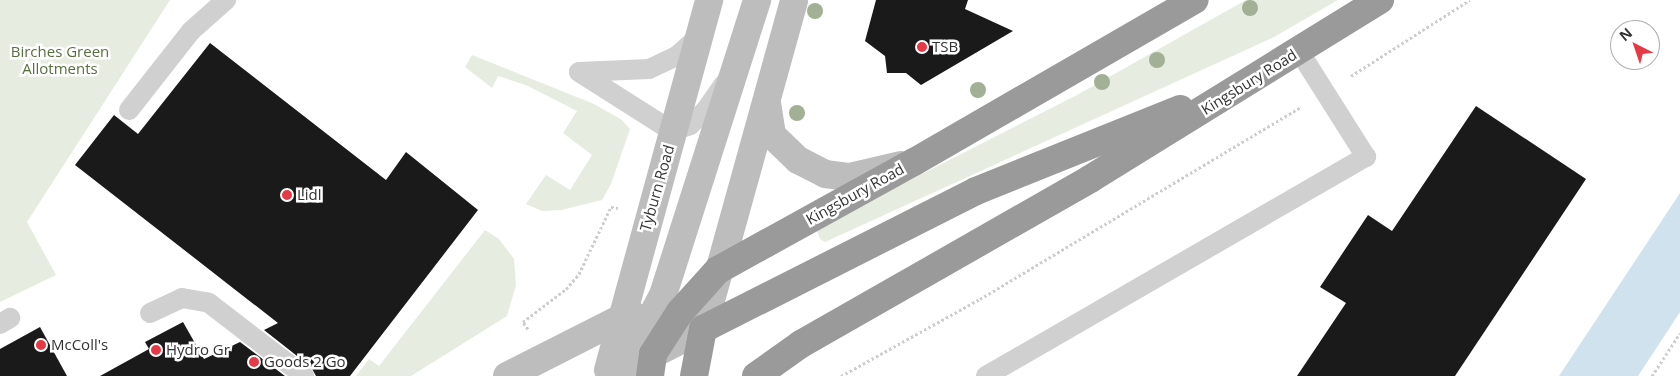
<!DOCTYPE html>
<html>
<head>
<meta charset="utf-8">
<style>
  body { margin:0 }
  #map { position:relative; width:1680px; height:376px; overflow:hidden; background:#fff; font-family:"Open Sans",sans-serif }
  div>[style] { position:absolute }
  .green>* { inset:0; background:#e6ecdf }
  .water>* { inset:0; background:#cfe2ee }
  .building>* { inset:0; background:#1a1a1a }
  .path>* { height:3px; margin-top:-1.5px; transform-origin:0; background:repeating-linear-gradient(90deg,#cdcdcd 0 2.5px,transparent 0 5px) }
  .lane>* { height:20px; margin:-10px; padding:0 10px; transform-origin:10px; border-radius:10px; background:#d0d0d0 }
  .secondary>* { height:28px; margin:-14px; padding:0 14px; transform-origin:14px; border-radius:14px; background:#bdbdbd }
  .highway>* { height:28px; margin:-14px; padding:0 14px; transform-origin:14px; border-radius:14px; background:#9a9a9a }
  .trees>* { width:16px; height:16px; margin:-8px; border-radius:50%; background:#a2b095 }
  .dots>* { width:14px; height:14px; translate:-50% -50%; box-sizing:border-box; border:2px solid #fff; border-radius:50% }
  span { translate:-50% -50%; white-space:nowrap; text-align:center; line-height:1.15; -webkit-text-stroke:5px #fff; paint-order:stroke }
  .poi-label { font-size:15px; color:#333 }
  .left { translate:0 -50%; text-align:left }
  .park-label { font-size:15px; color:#56703f }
  .street-label { font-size:15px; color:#333 }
  .north { position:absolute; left:1610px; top:20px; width:50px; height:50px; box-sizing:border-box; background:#fff; border:1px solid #adadad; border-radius:50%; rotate:319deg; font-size:14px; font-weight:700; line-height:20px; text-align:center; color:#333 }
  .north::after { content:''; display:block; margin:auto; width:18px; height:22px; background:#e63946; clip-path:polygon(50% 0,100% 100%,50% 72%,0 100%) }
</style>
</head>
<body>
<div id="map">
  <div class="green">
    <i style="clip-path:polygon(0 0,170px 0,27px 222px,56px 275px,0 302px)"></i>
    <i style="clip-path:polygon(1246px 0,1338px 0,1274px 37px,825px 242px,820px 239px,816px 228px,1077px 95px)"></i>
    <i style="clip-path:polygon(472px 55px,594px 104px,622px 120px,630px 129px,611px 184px,602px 200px,561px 210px,542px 211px,526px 204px,546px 175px,570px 190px,592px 155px,563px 133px,577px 111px,526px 85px,498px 76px,492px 88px,465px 67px)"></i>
    <i style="clip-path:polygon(485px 230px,499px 239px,514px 259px,516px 285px,507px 316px,411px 376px,356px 376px,369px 359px,379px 366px)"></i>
  </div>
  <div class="water">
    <i style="clip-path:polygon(1680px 193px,1680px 312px,1638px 376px,1559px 376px)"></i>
  </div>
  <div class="building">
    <i style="clip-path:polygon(876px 0,968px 0,965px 9px,1013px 31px,921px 85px,906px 73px,887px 73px,885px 56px,865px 41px)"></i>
    <i style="clip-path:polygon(210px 43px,386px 180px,406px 152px,478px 210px,350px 376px,316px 376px,311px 367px,264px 330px,278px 323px,75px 165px,114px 115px,138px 134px)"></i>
    <i style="clip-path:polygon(1476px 106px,1586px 179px,1455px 376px,1297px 376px,1346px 303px,1320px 287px,1368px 215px,1392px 231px)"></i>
    <i style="clip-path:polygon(183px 322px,204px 359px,240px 342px,285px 376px,100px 376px,149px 349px,145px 342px)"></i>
    <i style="clip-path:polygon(40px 327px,67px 376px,0 376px,0 349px)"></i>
  </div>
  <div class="path">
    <i style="left:1351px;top:76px;width:141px;rotate:-32.6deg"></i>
    <i style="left:528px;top:329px;width:9px;rotate:-126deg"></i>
    <i style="left:523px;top:322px;width:54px;rotate:-37.5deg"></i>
    <i style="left:566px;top:289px;width:20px;rotate:-49deg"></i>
    <i style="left:579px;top:274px;width:74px;rotate:-64.5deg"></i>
    <i style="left:611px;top:207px;width:7px;rotate:8deg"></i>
    <i style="left:841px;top:376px;width:159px;rotate:-29deg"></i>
    <i style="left:980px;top:299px;width:374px;rotate:-30.9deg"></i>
    <i style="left:1652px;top:376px;width:51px;rotate:-56.9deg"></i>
  </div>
  <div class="lane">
    <i style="left:579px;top:72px;width:110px;rotate:32.4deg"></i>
    <i style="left:672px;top:131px;width:19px;rotate:-18deg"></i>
    <i style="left:690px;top:125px;width:21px;rotate:-43deg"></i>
    <i style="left:705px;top:111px;width:33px;rotate:-55deg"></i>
    <i style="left:579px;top:72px;width:70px;rotate:-2.5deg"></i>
    <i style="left:649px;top:69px;width:31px;rotate:-25deg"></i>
    <i style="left:677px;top:56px;width:31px;rotate:-42deg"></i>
    <i style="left:129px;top:110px;width:100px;rotate:-51.9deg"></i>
    <i style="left:191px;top:31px;width:47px;rotate:-41.5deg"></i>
    <i style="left:150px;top:313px;width:35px;rotate:-25deg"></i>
    <i style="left:182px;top:298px;width:27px;rotate:10deg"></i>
    <i style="left:209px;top:303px;width:120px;rotate:37.5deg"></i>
    <i style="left:0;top:324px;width:12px;rotate:-31deg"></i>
    <i style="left:986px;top:376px;width:439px;rotate:-30deg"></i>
    <i style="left:1366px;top:157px;width:125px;rotate:-122.3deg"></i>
  </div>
  <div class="secondary">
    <i style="left:767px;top:103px;width:32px;rotate:81deg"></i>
    <i style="left:772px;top:135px;width:36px;rotate:44deg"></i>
    <i style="left:798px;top:160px;width:30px;rotate:27deg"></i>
    <i style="left:825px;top:174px;width:25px;rotate:7deg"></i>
    <i style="left:850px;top:177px;width:52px;rotate:-13.2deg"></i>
    <i style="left:608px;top:370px;width:384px;rotate:-74.7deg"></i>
    <i style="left:612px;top:370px;width:49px;rotate:-50.8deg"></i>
    <i style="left:643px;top:332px;width:42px;rotate:-61.6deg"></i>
    <i style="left:663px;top:295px;width:310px;rotate:-72.3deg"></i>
    <i style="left:507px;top:376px;width:139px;rotate:-26.9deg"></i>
    <i style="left:610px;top:376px;width:104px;rotate:-26.8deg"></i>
    <i style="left:703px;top:329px;width:341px;rotate:-74.5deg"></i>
  </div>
  <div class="highway">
    <i style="left:650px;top:376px;width:22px;rotate:-82deg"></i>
    <i style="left:653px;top:354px;width:50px;rotate:-57.3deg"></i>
    <i style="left:680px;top:312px;width:57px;rotate:-47.9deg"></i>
    <i style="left:718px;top:270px;width:224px;rotate:-28.9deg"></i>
    <i style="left:914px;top:162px;width:324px;rotate:-30deg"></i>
    <i style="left:694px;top:376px;width:48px;rotate:-79.2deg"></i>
    <i style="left:703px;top:329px;width:306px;rotate:-26.8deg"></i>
    <i style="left:976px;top:191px;width:220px;rotate:-21.9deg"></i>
    <i style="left:756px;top:376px;width:55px;rotate:-35.4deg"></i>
    <i style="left:801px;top:344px;width:333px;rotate:-29.7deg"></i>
    <i style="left:1090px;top:179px;width:341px;rotate:-31.7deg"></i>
  </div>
  <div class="trees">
    <i style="left:1250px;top:8px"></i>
    <i style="left:815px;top:11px"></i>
    <i style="left:1157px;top:60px"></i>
    <i style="left:1102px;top:82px"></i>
    <i style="left:978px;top:90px"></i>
    <i style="left:797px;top:113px"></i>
  </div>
  <div class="dots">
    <i style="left:922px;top:47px;background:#e63946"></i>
    <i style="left:287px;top:195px;background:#e63946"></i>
    <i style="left:41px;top:345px;background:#e63946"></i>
    <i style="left:156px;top:350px;background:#e63946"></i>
    <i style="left:254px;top:362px;background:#e63946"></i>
  </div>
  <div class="poi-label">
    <span class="left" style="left:932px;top:47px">TSB</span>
    <span class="left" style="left:297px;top:195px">Lidl</span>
    <span class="left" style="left:51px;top:345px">McColl's</span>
    <span class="left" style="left:166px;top:350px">Hydro Gr</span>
    <span class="left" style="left:264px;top:362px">Goods 2 Go</span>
  </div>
  <div class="park-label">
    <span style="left:60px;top:60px">Birches Green<br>Allotments</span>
  </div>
  <div class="street-label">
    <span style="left:1249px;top:82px;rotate:-32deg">Kingsbury Road</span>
    <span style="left:657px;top:188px;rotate:-74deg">Tyburn Road</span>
    <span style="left:855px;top:194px;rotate:-29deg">Kingsbury Road</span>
  </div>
  <div class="north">N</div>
</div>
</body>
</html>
